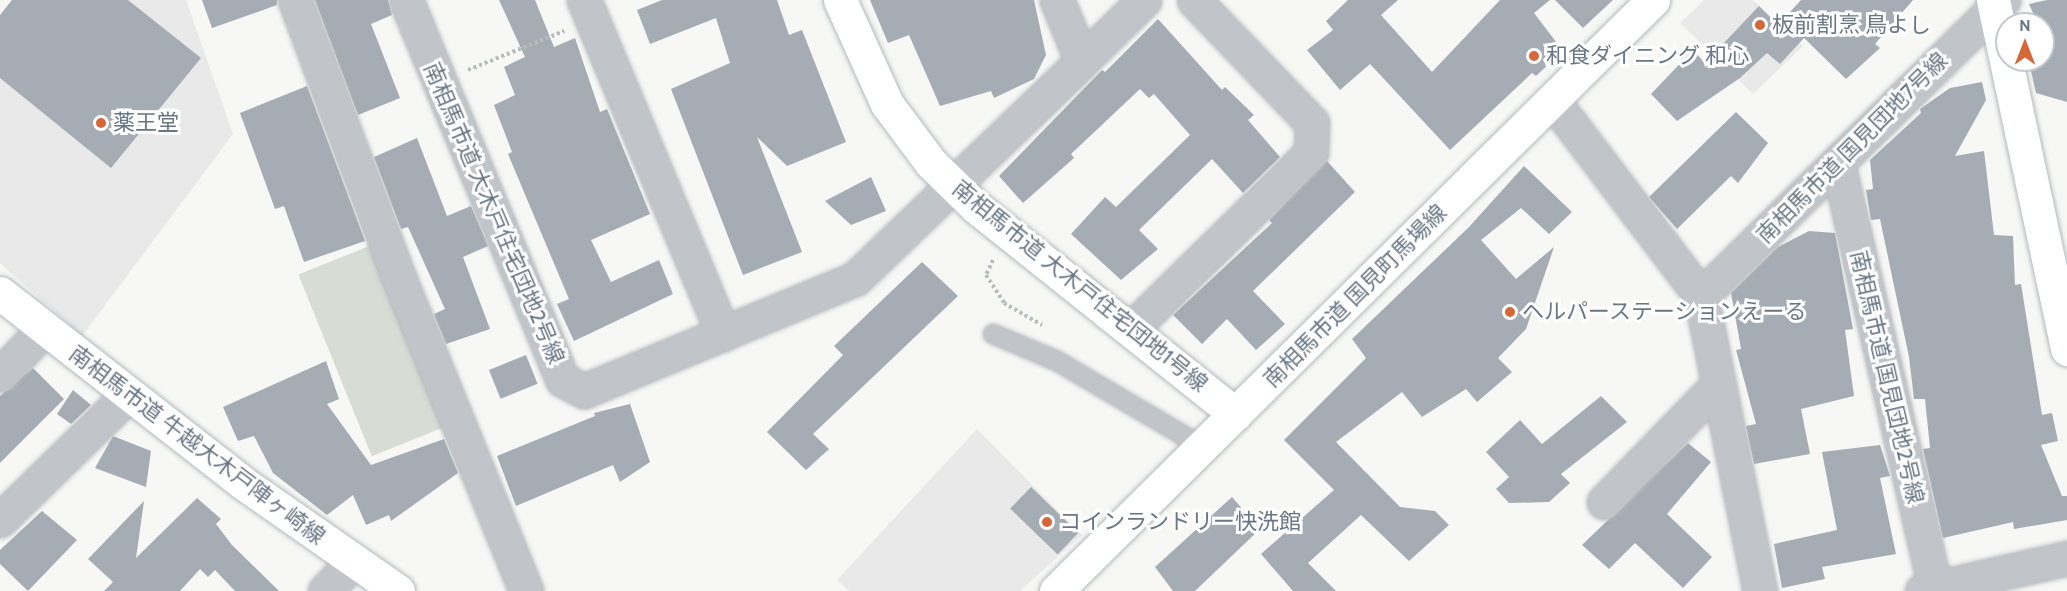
<!DOCTYPE html>
<html>
<head>
<meta charset="utf-8">
<style>
  body { margin:0 }
  #map { position:relative; width:2067px; height:591px; overflow:hidden; background:#f7f8f5; font-family:Cabin,"Noto Sans JP",sans-serif }
  div>[style] { position:absolute }
  .built>* { inset:0; background:#e8e9e8 }
  .green>* { inset:0; background:#d7dcd5; transform-origin:0 0 }
  .building>* { inset:0; background:#a5acb3; transform-origin:0 0 }
  .path>* { height:4px; margin-top:-2px; transform-origin:0; background:repeating-linear-gradient(90deg,#b9bcbe 0 3px,transparent 0 6px) }
  .roads { filter:drop-shadow(0 0 2px #b4b8bd) drop-shadow(0 0 2px #b4b8bd) }
  .lane>* { height:18px; margin:-9px; padding:0 9px; transform-origin:9px; border-radius:9px; background:#c1c4c8 }
  .street>* { height:33px; margin:-16.5px; padding:0 16.5px; transform-origin:16.5px; border-radius:16.5px; background:#c1c4c8 }
  .secondary>* { height:33px; margin:-16.5px; padding:0 16.5px; transform-origin:16.5px; border-radius:16.5px; background:#fff }
  .dots>* { width:16px; height:16px; translate:-50% -50%; box-sizing:border-box; border:3px solid #fff; border-radius:50% }
  span { translate:-50% -50%; white-space:nowrap; text-align:center; line-height:1.15; -webkit-text-stroke:6px #fff; paint-order:stroke }
  .poi-label { font-size:22px; color:#697684 }
  .left { translate:0 -50%; text-align:left }
  .street-label { font-size:22px; color:#697684 }
  .north { position:absolute; left:1995px; top:12px; width:60px; height:60px; box-sizing:border-box; background:#fff; border:2px solid #c3c8ce; border-radius:50%; rotate:0deg; font-size:16px; font-weight:700; line-height:24px; text-align:center; color:#697684 }
  .north::after { content:''; display:block; margin:auto; width:21px; height:27px; background:#d56738; clip-path:polygon(50% 0,100% 100%,50% 72%,0 100%) }
</style>
</head>
<body>
<div id="map">
  <div class="built">
    <i style="clip-path:polygon(25px 0,186px 0,233px 134px,82px 336px,0 263px,0 30px)"></i>
    <i style="clip-path:polygon(1704px 0,1753px 0,1803px 46px,1753px 94px,1680px 23px)"></i>
    <i style="clip-path:polygon(977px 429px,1082px 535px,1020px 591px,849px 591px,837px 580px)"></i>
  </div>
  <div class="green">
    <i style="left:379px;top:242px;width:196px;height:87px;rotate:68deg"></i>
  </div>
  <div class="building">
    <i style="clip-path:polygon(12px 0,128px 0,201px 58px,111px 168px,0 78px,0 15px)"></i>
    <i style="clip-path:polygon(202px 0,277px 0,277px 5px,212px 28px)"></i>
    <i style="clip-path:polygon(315px 0,388px 0,392px 15px,371px 24px,400px 98px,358px 115px)"></i>
    <i style="clip-path:polygon(499px 0,535px 0,554px 47px,575px 38px,600px 112px,607px 109px,650px 214px,591px 240px,611px 282px,659px 260px,673px 294px,574px 341px,557px 304px,569px 299px,508px 154px,512px 152px,494px 105px,515px 95px,504px 67px,525px 57px)"></i>
    <i style="clip-path:polygon(662px 0,777px 0,789px 35px,802px 30px,846px 142px,787px 166px,757px 137px,802px 252px,743px 275px,671px 89px,730px 63px,716px 18px,650px 44px,637px 10px)"></i>
    <i style="clip-path:polygon(870px 0,1034px 0,1046px 55px,1034px 79px,994px 98px,991px 91px,940px 106px,909px 35px,888px 43px)"></i>
    <i style="clip-path:polygon(1348px 0,1398px 0,1381px 15px,1432px 72px,1500px 0,1550px 0,1534px 13px,1563px 51px,1536px 76px,1532px 73px,1450px 150px,1370px 64px,1340px 90px,1307px 50px,1333px 30px,1326px 21px)"></i>
    <i style="clip-path:polygon(1555px 0,1613px 0,1583px 28px)"></i>
    <i style="clip-path:polygon(1801px 0,1913px 0,1875px 44px,1880px 48px,1846px 79px,1804px 38px,1780px 64px,1767px 53px,1740px 78px,1677px 121px,1651px 94px,1693px 50px,1705px 63px,1759px 6px,1778px 25px)"></i>
    <i style="clip-path:polygon(2047px 0,2067px 0,2067px 102px,2036px 93px,2030px 67px,2043px 64px,2043px 24px,2038px 24px,2029px 4px)"></i>
    <i style="clip-path:polygon(1158px 19px,1222px 90px,1225px 87px,1254px 115px,1248px 120px,1280px 157px,1243px 193px,1212px 159px,1139px 230px,1158px 249px,1121px 280px,1071px 234px,1105px 197px,1116px 207px,1190px 135px,1154px 94px,1149px 98px,1140px 89px,1071px 154px,1074px 158px,1023px 203px,999px 176px,1102px 70px,1105px 72px)"></i>
    <i style="clip-path:polygon(1982px 82px,1986px 100px,1955px 156px,1984px 151px,1994px 235px,2013px 236px,2015px 285px,2021px 284px,2042px 415px,2052px 413px,2058px 441px,2041px 445px,2062px 496px,2067px 496px,2067px 520px,2014px 529px,2013px 522px,1943px 538px,1923px 449px,1930px 448px,1925px 399px,1914px 399px,1909px 357px,1880px 219px,1871px 220px,1866px 190px,1873px 189px,1870px 160px,1921px 113px,1920px 109px,1950px 88px)"></i>
    <i style="clip-path:polygon(307px 86px,365px 241px,304px 262px,284px 206px,275px 209px,240px 113px)"></i>
    <i style="clip-path:polygon(1736px 112px,1768px 143px,1738px 183px,1731px 176px,1677px 229px,1649px 197px)"></i>
    <i style="clip-path:polygon(417px 138px,447px 216px,471px 206px,488px 246px,463px 257px,490px 329px,446px 344px,434px 314px,445px 309px,408px 227px,401px 229px,374px 157px)"></i>
    <i style="clip-path:polygon(1327px 161px,1355px 192px,1253px 291px,1285px 324px,1256px 350px,1227px 319px,1202px 344px,1173px 315px,1272px 223px,1269px 220px)"></i>
    <i style="clip-path:polygon(1524px 166px,1572px 212px,1549px 234px,1521px 208px,1481px 240px,1516px 279px,1554px 247px,1526px 329px,1498px 358px,1512px 372px,1477px 402px,1466px 389px,1422px 417px,1402px 392px,1336px 442px,1400px 507px,1435px 511px,1449px 525px,1409px 561px,1361px 515px,1308px 563px,1336px 591px,1293px 591px,1261px 554px,1334px 490px,1284px 440px,1366px 358px,1352px 339px,1469px 227px)"></i>
    <i style="clip-path:polygon(871px 177px,886px 211px,851px 225px,825px 201px)"></i>
    <i style="clip-path:polygon(1809px 231px,1835px 233px,1853px 329px,1845px 330px,1854px 396px,1801px 409px,1810px 454px,1754px 464px,1746px 426px,1756px 424px,1736px 350px,1741px 349px,1731px 293px,1778px 247px)"></i>
    <i style="clip-path:polygon(922px 262px,958px 296px,813px 434px,829px 449px,806px 470px,767px 432px,843px 355px,834px 346px)"></i>
    <i style="left:526px;top:355px;width:31px;height:40px;rotate:68deg"></i>
    <i style="clip-path:polygon(326px 361px,339px 399px,327px 404px,371px 465px,444px 439px,458px 473px,391px 521px,389px 515px,366px 525px,353px 495px,327px 515px,273px 473px,254px 436px,238px 441px,223px 407px)"></i>
    <i style="clip-path:polygon(33px 368px,64px 399px,0 463px,0 396px)"></i>
    <i style="clip-path:polygon(73px 390px,91px 405px,71px 424px,57px 414px)"></i>
    <i style="clip-path:polygon(1601px 396px,1627px 422px,1561px 474px,1570px 483px,1549px 502px,1509px 503px,1496px 489px,1509px 477px,1486px 452px,1520px 420px,1542px 444px)"></i>
    <i style="clip-path:polygon(630px 404px,650px 462px,620px 482px,613px 465px,516px 506px,497px 456px,595px 416px,594px 413px)"></i>
    <i style="clip-path:polygon(113px 436px,151px 451px,146px 487px,95px 468px)"></i>
    <i style="clip-path:polygon(1688px 443px,1711px 462px,1667px 514px,1712px 557px,1683px 588px,1635px 543px,1609px 569px,1582px 545px)"></i>
    <i style="clip-path:polygon(1880px 445px,1890px 476px,1880px 478px,1896px 554px,1822px 567px,1825px 579px,1782px 588px,1774px 544px,1837px 530px,1822px 452px)"></i>
    <i style="left:1031px;top:487px;width:66px;height:30px;rotate:44deg"></i>
    <i style="clip-path:polygon(1232px 497px,1260px 529px,1195px 591px,1173px 591px,1155px 567px)"></i>
    <i style="clip-path:polygon(197px 498px,221px 519px,216px 524px,232px 545px,279px 591px,235px 591px,215px 570px,208px 577px,200px 569px,180px 591px,104px 591px,113px 582px,88px 559px,144px 501px,136px 558px)"></i>
    <i style="clip-path:polygon(42px 511px,77px 540px,28px 591px,0 564px,0 550px)"></i>
  </div>
  <div class="path">
    <i style="left:468px;top:70px;width:104px;rotate:-22.1deg"></i>
    <i style="left:993px;top:260px;width:17px;rotate:115deg"></i>
    <i style="left:986px;top:275px;width:33px;rotate:57deg"></i>
    <i style="left:1004px;top:303px;width:44px;rotate:30.1deg"></i>
  </div>
  <div class="roads">
    <div class="lane">
      <i style="left:993px;top:334px;width:69px;rotate:22.9deg"></i>
      <i style="left:1057px;top:361px;width:169px;rotate:30.5deg"></i>
    </div>
    <div class="street">
      <i style="left:295px;top:0;width:291px;rotate:69.5deg"></i>
      <i style="left:397px;top:273px;width:343px;rotate:67.9deg"></i>
      <i style="left:406px;top:0;width:411px;rotate:67.6deg"></i>
      <i style="left:563px;top:380px;width:24px;rotate:28deg"></i>
      <i style="left:584px;top:391px;width:293px;rotate:-22.5deg"></i>
      <i style="left:855px;top:279px;width:315px;rotate:-43.8deg"></i>
      <i style="left:1082px;top:61px;width:66px;rotate:-112.3deg"></i>
      <i style="left:584px;top:0;width:362px;rotate:67.4deg"></i>
      <i style="left:1082px;top:61px;width:87px;rotate:-44.5deg"></i>
      <i style="left:1553px;top:101px;width:245px;rotate:52.8deg"></i>
      <i style="left:1701px;top:296px;width:301px;rotate:78.7deg"></i>
      <i style="left:1838px;top:164px;width:438px;rotate:77.1deg"></i>
      <i style="left:1701px;top:296px;width:423px;rotate:-44.4deg"></i>
      <i style="left:1130px;top:330px;width:253px;rotate:-44.4deg"></i>
      <i style="left:1311px;top:153px;width:30px;rotate:-88deg"></i>
      <i style="left:1312px;top:123px;width:170px;rotate:-133.8deg"></i>
      <i style="left:0;top:375px;width:64px;rotate:-46.3deg"></i>
      <i style="left:1604px;top:502px;width:162px;rotate:-45.8deg"></i>
      <i style="left:0;top:520px;width:179px;rotate:-44.3deg"></i>
      <i style="left:325px;top:591px;width:42px;rotate:-46deg"></i>
      <i style="left:1922px;top:591px;width:149px;rotate:-12.8deg"></i>
    </div>
    <div class="secondary">
      <i style="left:840px;top:0;width:114px;rotate:65.7deg"></i>
      <i style="left:887px;top:104px;width:74px;rotate:53.3deg"></i>
      <i style="left:931px;top:163px;width:63px;rotate:44.4deg"></i>
      <i style="left:976px;top:207px;width:332px;rotate:38.6deg"></i>
      <i style="left:1993px;top:0;width:357px;rotate:78deg"></i>
      <i style="left:0;top:293px;width:308px;rotate:38deg"></i>
      <i style="left:243px;top:483px;width:189px;rotate:34.9deg"></i>
      <i style="left:1056px;top:591px;width:840px;rotate:-44.71deg"></i>
    </div>
  </div>
  <div class="dots">
    <i style="left:1760px;top:25px;background:#d56738"></i>
    <i style="left:1534px;top:56px;background:#d56738"></i>
    <i style="left:101px;top:123px;background:#d56738"></i>
    <i style="left:1510px;top:312px;background:#d56738"></i>
    <i style="left:1047px;top:522px;background:#d56738"></i>
  </div>
  <div class="poi-label">
    <span class="left" style="left:1772px;top:25px">板前割烹 鳥よし</span>
    <span class="left" style="left:1546px;top:56px">和食ダイニング 和心</span>
    <span class="left" style="left:113px;top:123px">薬王堂</span>
    <span class="left" style="left:1522px;top:312px">ヘルパーステーションえーる</span>
    <span class="left" style="left:1059px;top:522px">コインランドリー快洗館</span>
  </div>
  <div class="street-label">
    <span style="left:1852px;top:148px;rotate:-45deg">南相馬市道 国見団地7号線</span>
    <span style="left:494px;top:213px;rotate:67deg">南相馬市道 大木戸住宅団地2号線</span>
    <span style="left:1080px;top:286px;rotate:39deg">南相馬市道 大木戸住宅団地1号線</span>
    <span style="left:1355px;top:296px;rotate:-45deg">南相馬市道 国見町馬場線</span>
    <span style="left:1887px;top:377px;rotate:77deg">南相馬市道 国見団地2号線</span>
    <span style="left:197px;top:445px;rotate:37deg">南相馬市道 牛越大木戸陣ヶ崎線</span>
  </div>
  <div class="north">N</div>
</div>
</body>
</html>
